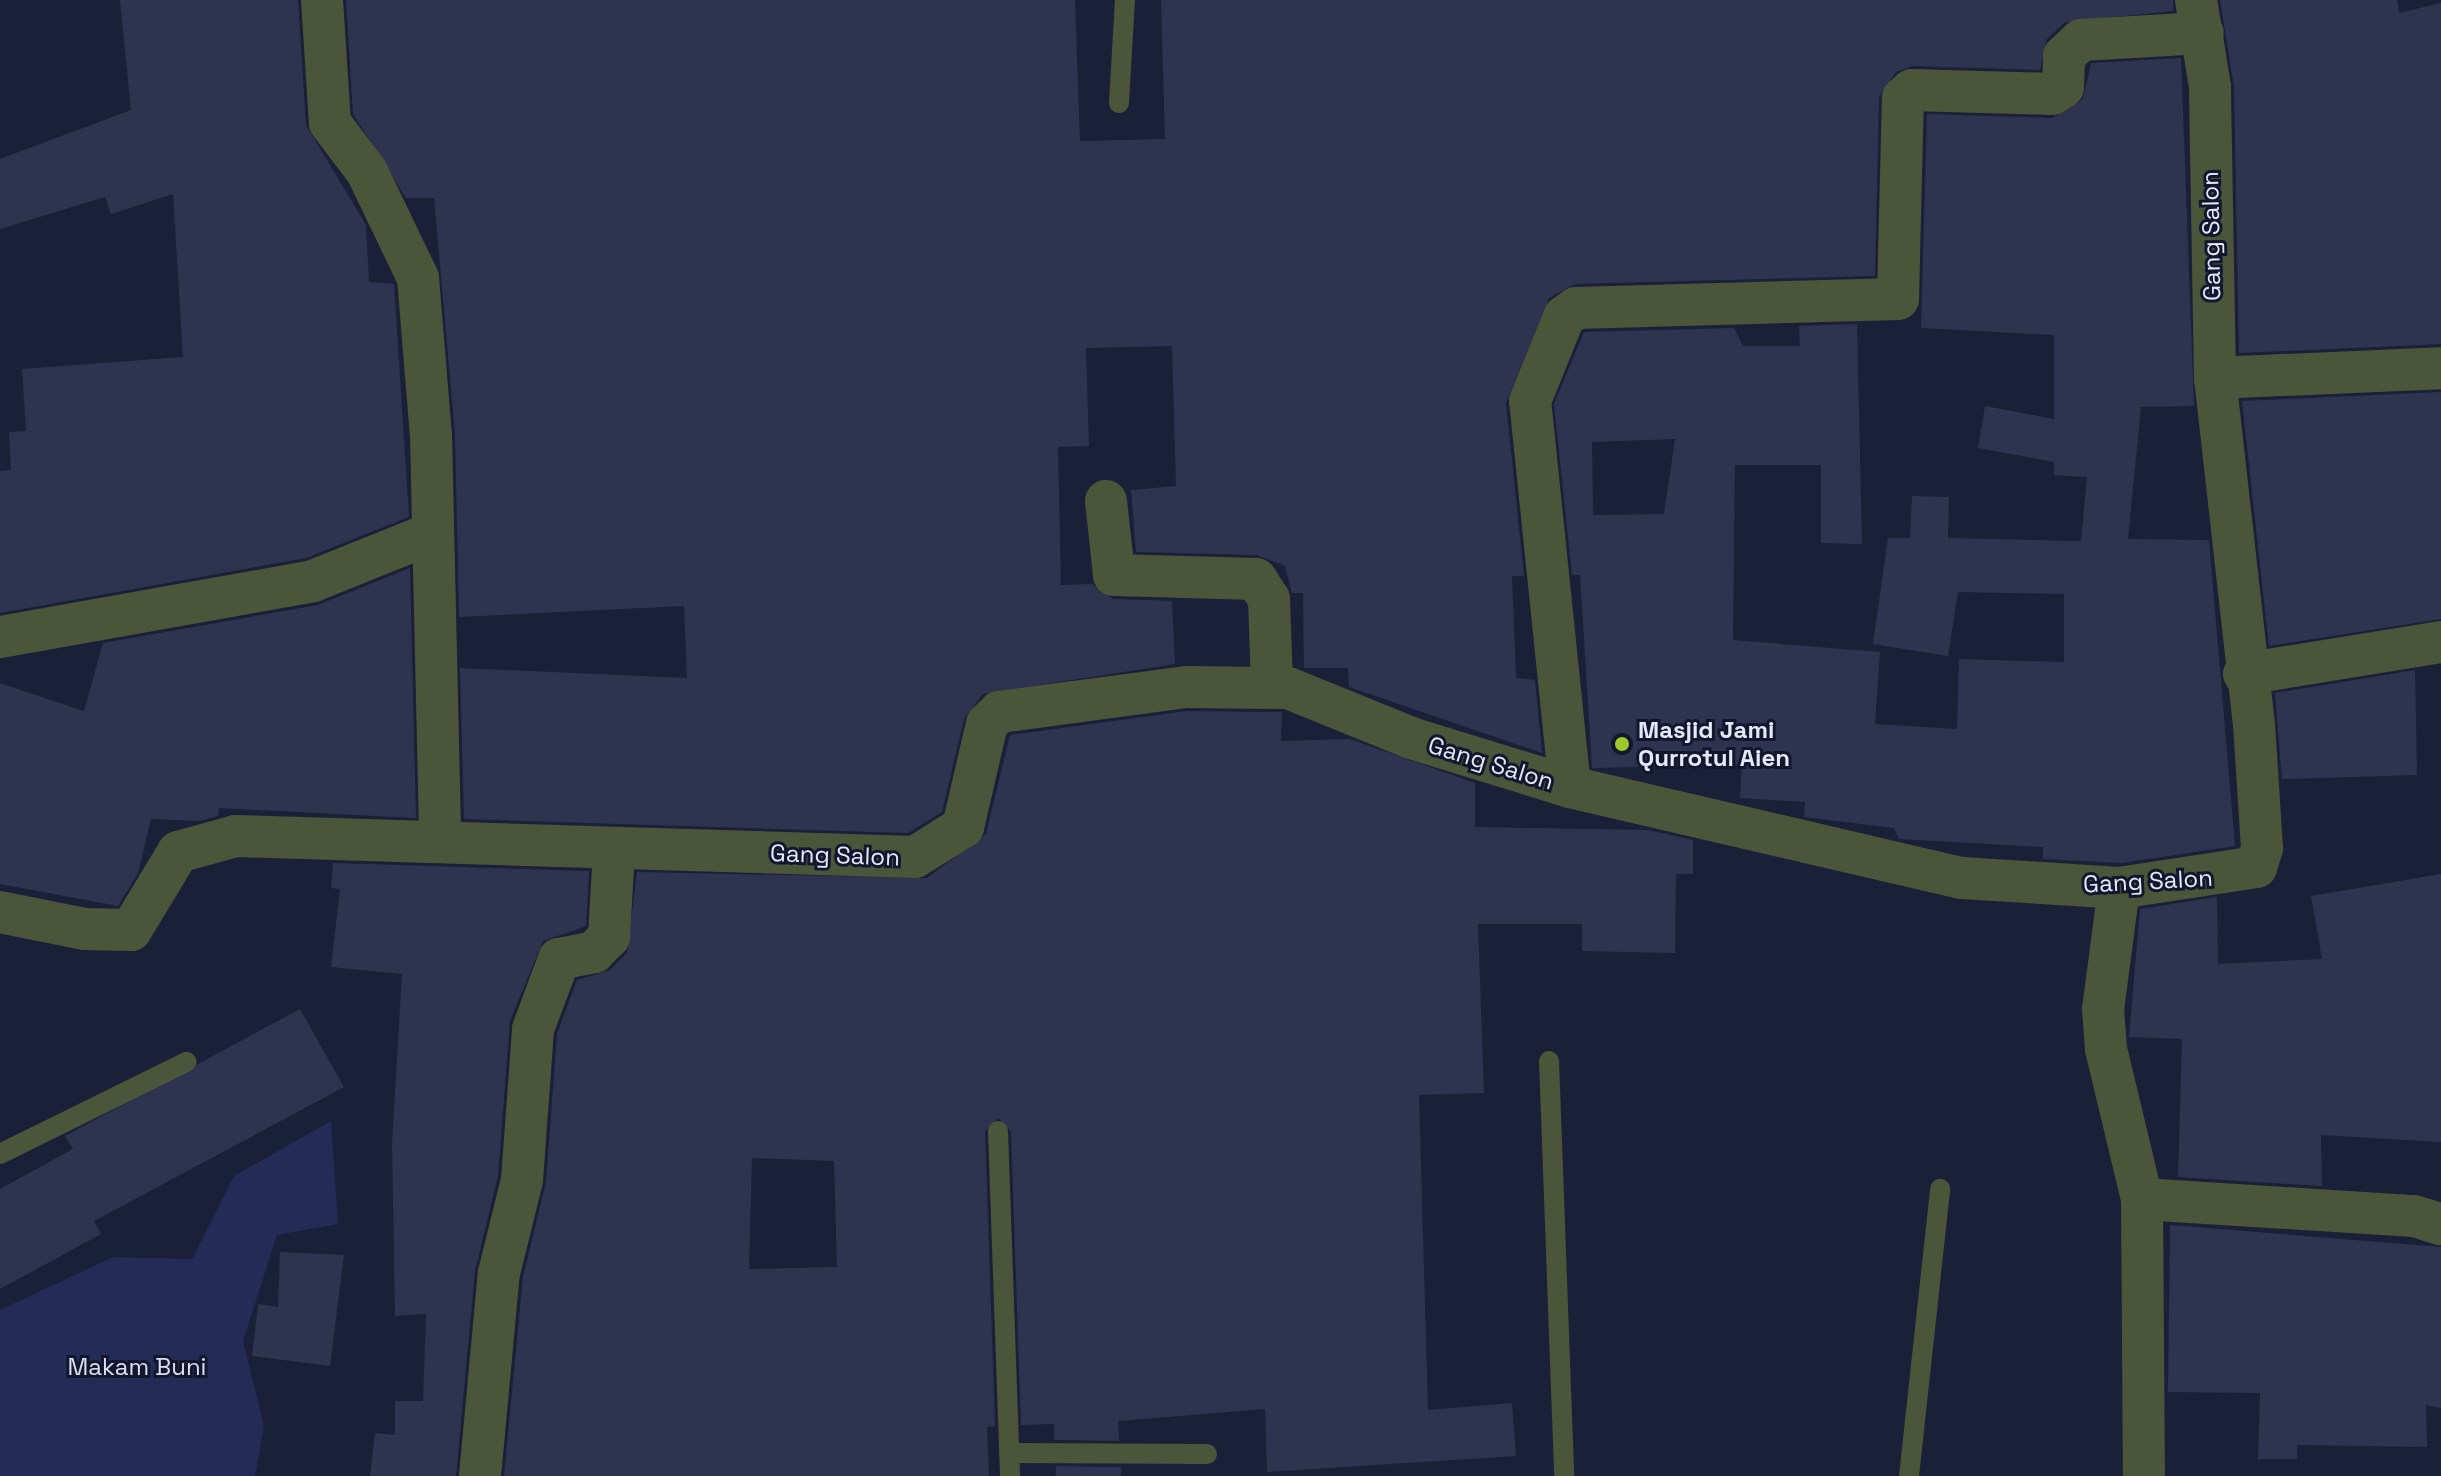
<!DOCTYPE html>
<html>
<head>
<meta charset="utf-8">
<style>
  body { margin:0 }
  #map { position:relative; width:2441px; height:1476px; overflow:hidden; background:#1b2039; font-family:"Space Grotesk",sans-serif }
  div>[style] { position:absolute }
  .green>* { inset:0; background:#232b56 }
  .building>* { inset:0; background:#2e344f; transform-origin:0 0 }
  .service>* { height:20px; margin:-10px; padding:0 10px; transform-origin:10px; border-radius:10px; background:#4b5539 }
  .minor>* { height:42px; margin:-21px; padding:0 21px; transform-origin:21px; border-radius:21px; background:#4b5539 }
  .dots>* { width:22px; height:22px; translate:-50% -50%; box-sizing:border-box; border:4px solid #12172e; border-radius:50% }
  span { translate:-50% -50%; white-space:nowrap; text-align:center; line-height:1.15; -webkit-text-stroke:6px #12172e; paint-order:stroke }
  .street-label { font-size:24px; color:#e4e9fa }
  .poi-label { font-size:24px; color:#e4e9fa; font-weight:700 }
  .left { translate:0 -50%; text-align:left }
  .park-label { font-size:24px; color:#dae0f3 }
</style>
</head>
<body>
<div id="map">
  <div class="green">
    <i style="clip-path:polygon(331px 1121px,338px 1224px,277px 1235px,243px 1341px,264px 1426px,255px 1476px,0 1476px,0 1310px,113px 1257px,192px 1259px,234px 1176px)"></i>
  </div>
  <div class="building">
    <i style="clip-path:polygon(120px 0,298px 0,306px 125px,366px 225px,369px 282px,394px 284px,409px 517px,306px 558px,0 613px,0 471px,11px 470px,9px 432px,26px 431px,22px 369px,183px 357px,173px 194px,111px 214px,105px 197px,0 229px,0 159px,131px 110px)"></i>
    <i style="clip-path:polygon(346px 0,1075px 0,1080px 141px,1165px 139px,1161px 0,2173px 0,2173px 11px,2065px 22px,2047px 39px,2040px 70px,1913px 66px,1896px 72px,1879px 97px,1875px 276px,1575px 284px,1549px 298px,1506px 403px,1524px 576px,1512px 576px,1516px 678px,1535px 680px,1542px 753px,1349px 687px,1348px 668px,1304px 668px,1303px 593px,1292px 593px,1285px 566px,1257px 555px,1136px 552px,1131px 490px,1176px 486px,1172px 346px,1086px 348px,1089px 446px,1058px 447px,1061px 585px,1092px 584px,1113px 599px,1172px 601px,1175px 664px,983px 694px,964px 719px,942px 812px,908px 833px,464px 819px,460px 668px,687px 678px,684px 606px,459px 617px,455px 433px,434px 198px,406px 198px,353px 114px)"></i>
    <i style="clip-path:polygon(2220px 0,2397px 0,2399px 13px,2441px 3px,2441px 344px,2239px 353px,2234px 87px)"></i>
    <i style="clip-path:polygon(evenodd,2181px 58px,2194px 406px,2141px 407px,2128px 539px,2209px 540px,2235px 846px,2122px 863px,2043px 859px,2043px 847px,1899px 839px,1894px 828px,1804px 817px,1805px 802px,1740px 798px,1742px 765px,1592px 768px,1580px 575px,1572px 575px,1554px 404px,1584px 332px,1734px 328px,1743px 346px,1800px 346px,1799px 326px,1857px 324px,1862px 544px,1821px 543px,1821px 465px,1735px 465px,1733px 640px,1880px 652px,1875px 724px,1957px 729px,1959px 659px,2064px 662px,2064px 594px,1958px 592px,1948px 656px,1873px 644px,1888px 538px,1910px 538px,1912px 496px,1949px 497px,1948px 538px,2081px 541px,2087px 477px,2054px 475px,2054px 462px,1978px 448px,1985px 406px,2054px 419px,2054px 335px,1921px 328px,1927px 114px,2052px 118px,2083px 99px,2091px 63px,2181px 58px,1675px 439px,1664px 514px,1593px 515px,1592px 442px,1675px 439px)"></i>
    <i style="clip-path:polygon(2441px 392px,2441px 619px,2269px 646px,2242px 401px)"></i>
    <i style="clip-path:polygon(410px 568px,416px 818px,219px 808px,218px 816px,199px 821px,151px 819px,138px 873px,118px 906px,0 884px,0 683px,84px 711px,103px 643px,318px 605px)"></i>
    <i style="clip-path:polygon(2415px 670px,2417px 775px,2282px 779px,2275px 693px)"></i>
    <i style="clip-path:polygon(evenodd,1187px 711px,1282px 712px,1281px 741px,1350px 739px,1475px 783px,1475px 827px,1648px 830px,1693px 840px,1693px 874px,1676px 874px,1675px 953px,1582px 951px,1582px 924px,1478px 924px,1484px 1093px,1419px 1095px,1428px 1410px,1512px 1403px,1516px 1456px,1267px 1472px,1265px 1409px,1118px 1421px,1119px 1441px,1054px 1440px,1054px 1424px,1021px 1425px,1011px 1131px,998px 1118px,985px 1131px,995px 1426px,987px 1427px,989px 1476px,504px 1476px,523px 1277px,546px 1182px,557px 1034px,577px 980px,610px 970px,627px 953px,637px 872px,927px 878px,986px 834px,1010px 735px,1187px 711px,752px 1158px,834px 1161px,837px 1267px,749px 1269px,752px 1158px)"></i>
    <i style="clip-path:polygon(333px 863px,589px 871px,586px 926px,543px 941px,510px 1021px,498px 1176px,475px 1271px,456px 1476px,370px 1476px,375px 1433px,395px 1435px,395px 1401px,423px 1401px,426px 1314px,395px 1316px,392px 1143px,402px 974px,331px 967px,340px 889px,331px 888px)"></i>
    <i style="clip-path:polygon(2441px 874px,2441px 1142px,2321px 1135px,2322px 1186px,2178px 1177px,2182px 1039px,2129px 1037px,2140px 909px,2217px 897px,2218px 964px,2322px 959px,2311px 896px)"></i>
    <i style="clip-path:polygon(300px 1009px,344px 1087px,94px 1221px,101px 1234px,0 1289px,0 1189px,73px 1149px,65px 1136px)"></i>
    <i style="clip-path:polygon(2170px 1225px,2441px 1247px,2441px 1408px,2426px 1405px,2427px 1447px,2297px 1445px,2297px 1459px,2258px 1459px,2260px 1393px,2168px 1392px)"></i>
    <i style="clip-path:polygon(280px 1252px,344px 1255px,330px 1366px,252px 1356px,258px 1304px,278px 1307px)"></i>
    <i style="left:1056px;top:1466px;width:65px;height:10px;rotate:1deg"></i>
  </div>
  <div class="service">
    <i style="left:1119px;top:103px;width:103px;rotate:-86.7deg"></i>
    <i style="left:1549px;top:1061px;width:415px;rotate:87.9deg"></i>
    <i style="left:998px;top:1131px;width:345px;rotate:88deg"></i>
    <i style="left:0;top:1154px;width:208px;rotate:-26.3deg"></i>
    <i style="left:1009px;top:1453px;width:198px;rotate:0.3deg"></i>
    <i style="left:1909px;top:1476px;width:289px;rotate:-83.8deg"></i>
  </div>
  <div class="minor">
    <i style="left:322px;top:0;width:123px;rotate:86.3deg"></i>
    <i style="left:330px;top:123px;width:61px;rotate:52.9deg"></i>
    <i style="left:367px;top:172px;width:118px;rotate:64.3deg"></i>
    <i style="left:418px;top:278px;width:158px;rotate:85.3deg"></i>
    <i style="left:431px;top:435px;width:402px;rotate:88.7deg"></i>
    <i style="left:2215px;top:378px;width:226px;rotate:-2.5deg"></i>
    <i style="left:1106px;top:501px;width:74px;rotate:83.8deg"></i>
    <i style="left:1114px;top:575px;width:142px;rotate:1.6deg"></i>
    <i style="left:1256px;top:579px;width:24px;rotate:57deg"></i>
    <i style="left:1269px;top:599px;width:88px;rotate:88deg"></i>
    <i style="left:0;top:637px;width:318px;rotate:-10.1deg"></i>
    <i style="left:313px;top:581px;width:126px;rotate:-21.9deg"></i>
    <i style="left:2244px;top:674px;width:200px;rotate:-9.2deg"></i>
    <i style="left:1570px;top:787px;width:388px;rotate:-95.9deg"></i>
    <i style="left:1530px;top:401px;width:91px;rotate:-68deg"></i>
    <i style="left:1564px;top:317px;width:15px;rotate:-37deg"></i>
    <i style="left:1576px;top:308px;width:322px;rotate:-1.6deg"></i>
    <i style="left:1898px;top:299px;width:201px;rotate:-88.6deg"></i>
    <i style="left:1903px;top:98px;width:12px;rotate:-42deg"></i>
    <i style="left:1912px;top:90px;width:140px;rotate:1.6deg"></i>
    <i style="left:2052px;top:94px;width:13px;rotate:-32deg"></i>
    <i style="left:2063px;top:87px;width:31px;rotate:-88deg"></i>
    <i style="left:2064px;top:56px;width:23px;rotate:-43deg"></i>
    <i style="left:2081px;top:40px;width:122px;rotate:-3.3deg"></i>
    <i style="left:2119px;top:888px;width:122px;rotate:97.5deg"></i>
    <i style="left:2103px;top:1009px;width:40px;rotate:85.7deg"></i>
    <i style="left:2106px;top:1049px;width:154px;rotate:76.5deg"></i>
    <i style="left:2142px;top:1199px;width:277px;rotate:89.6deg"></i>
    <i style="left:0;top:912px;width:87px;rotate:11.3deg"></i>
    <i style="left:85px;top:929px;width:46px;rotate:1.2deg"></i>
    <i style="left:131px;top:930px;width:91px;rotate:-58.9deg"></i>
    <i style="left:178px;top:852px;width:60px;rotate:-15.4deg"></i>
    <i style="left:236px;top:836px;width:679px;rotate:1.77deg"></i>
    <i style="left:915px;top:857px;width:57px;rotate:-32deg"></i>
    <i style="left:963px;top:827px;width:106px;rotate:-76.9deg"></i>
    <i style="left:987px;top:724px;width:17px;rotate:-45deg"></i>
    <i style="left:999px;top:712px;width:189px;rotate:-7.6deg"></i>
    <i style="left:1186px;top:687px;width:102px;rotate:0.6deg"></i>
    <i style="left:1288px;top:688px;width:133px;rotate:22.1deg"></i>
    <i style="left:1411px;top:738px;width:166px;rotate:17.1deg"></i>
    <i style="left:1570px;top:787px;width:402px;rotate:13.1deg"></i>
    <i style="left:1962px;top:878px;width:157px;rotate:3.6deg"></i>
    <i style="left:2119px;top:888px;width:139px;rotate:-8.7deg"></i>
    <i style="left:2256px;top:867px;width:20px;rotate:-72deg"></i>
    <i style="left:2262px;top:848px;width:123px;rotate:-93.7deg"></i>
    <i style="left:2254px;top:725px;width:349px;rotate:-96.4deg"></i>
    <i style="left:2215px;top:378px;width:291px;rotate:-91deg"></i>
    <i style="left:2210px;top:87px;width:88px;rotate:-99.1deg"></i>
    <i style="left:2142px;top:1199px;width:273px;rotate:3.6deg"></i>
    <i style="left:2414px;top:1216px;width:28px;rotate:17deg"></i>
    <i style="left:480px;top:1476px;width:204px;rotate:-84.7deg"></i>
    <i style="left:499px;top:1273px;width:96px;rotate:-76.1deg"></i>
    <i style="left:522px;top:1180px;width:151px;rotate:-85.8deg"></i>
    <i style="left:533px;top:1029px;width:75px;rotate:-69.6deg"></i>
    <i style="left:559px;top:959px;width:36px;rotate:-11deg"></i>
    <i style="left:594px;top:952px;width:21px;rotate:-45deg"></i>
    <i style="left:609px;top:937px;width:88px;rotate:-86.7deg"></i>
  </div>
  <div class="dots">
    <i style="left:1622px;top:744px;background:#a0c92c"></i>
  </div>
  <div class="street-label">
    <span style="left:2211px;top:236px;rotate:-91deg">Gang Salon</span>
    <span style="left:1491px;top:763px;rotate:17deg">Gang Salon</span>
    <span style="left:835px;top:855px;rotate:2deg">Gang Salon</span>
    <span style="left:2148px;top:881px;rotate:-3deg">Gang Salon</span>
  </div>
  <div class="poi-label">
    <span class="left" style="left:1638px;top:744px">Masjid Jami<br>Qurrotul Aien</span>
  </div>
  <div class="park-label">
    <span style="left:137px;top:1367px">Makam Buni</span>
  </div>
</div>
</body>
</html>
